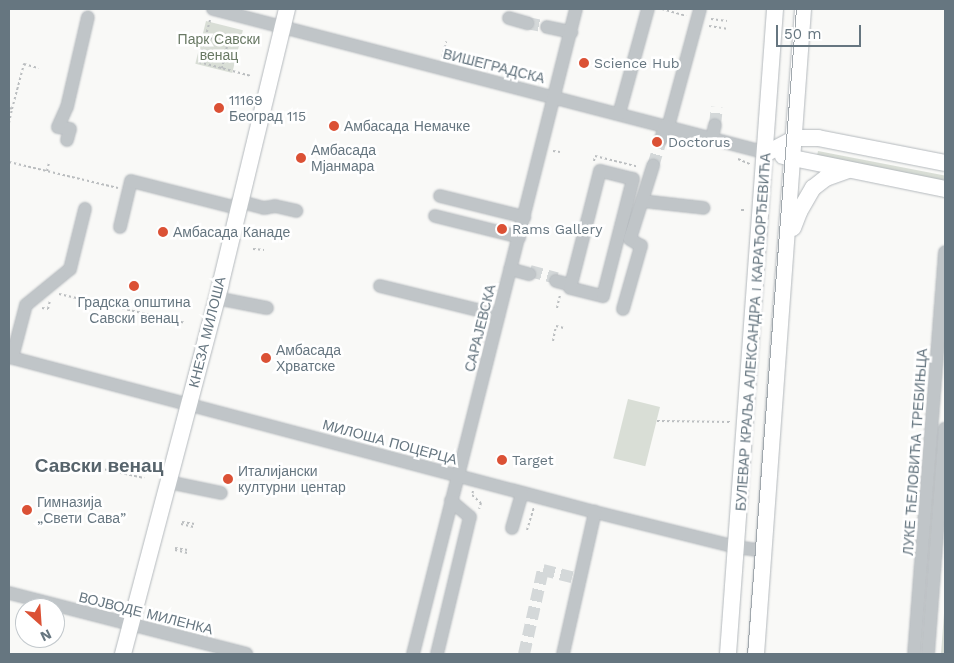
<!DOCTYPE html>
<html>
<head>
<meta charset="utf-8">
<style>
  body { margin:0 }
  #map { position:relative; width:954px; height:663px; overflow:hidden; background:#f9f9f7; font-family:"Work Sans",sans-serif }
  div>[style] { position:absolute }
  .green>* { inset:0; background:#d9ded6; transform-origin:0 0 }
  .minor-tunnel>* { height:12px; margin-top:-6px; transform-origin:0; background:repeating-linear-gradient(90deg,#d4d8d9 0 12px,transparent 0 18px) }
  .path>* { height:2px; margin-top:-1px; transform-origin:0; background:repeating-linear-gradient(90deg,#bbbec0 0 2.5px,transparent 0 5px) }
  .roads { filter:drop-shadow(0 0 1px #b4b9bd) drop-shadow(0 0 1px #b4b9bd) }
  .minor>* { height:12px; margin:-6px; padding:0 6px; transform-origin:6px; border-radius:6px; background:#c0c5c8 }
  .major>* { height:16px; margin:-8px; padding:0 8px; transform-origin:8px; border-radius:8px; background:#fff }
  .tram>* { height:1px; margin:-0.5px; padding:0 0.5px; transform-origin:0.5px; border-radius:0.5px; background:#a2a9ae }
  .dots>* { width:14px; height:14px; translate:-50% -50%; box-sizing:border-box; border:2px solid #fff; border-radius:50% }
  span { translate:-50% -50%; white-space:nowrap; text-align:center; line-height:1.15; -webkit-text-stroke:5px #fff; paint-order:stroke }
  .park-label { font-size:14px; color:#697964 }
  .poi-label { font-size:14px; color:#667680 }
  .left { translate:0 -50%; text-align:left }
  .street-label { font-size:14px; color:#667680 }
  .district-label { font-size:19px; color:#57646c; font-weight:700 }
  .frame { position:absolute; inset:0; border:10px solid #667680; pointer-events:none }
  .north { position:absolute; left:15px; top:598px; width:50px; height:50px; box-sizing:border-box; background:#fff; border:1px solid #c2c8cc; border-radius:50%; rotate:154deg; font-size:14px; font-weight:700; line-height:20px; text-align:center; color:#667680 }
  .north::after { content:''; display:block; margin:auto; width:18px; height:22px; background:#db5135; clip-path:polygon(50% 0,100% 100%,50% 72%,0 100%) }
  .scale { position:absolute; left:776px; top:25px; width:85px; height:22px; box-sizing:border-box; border:2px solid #667680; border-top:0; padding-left:6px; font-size:15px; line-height:18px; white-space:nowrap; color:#667680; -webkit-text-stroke:4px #fff; paint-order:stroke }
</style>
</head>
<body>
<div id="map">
  <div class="green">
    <i style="left:206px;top:21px;width:38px;height:44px;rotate:14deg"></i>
    <i style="left:818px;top:151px;width:129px;height:7px;rotate:11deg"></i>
    <i style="left:628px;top:399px;width:33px;height:61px;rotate:14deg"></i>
    <i style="clip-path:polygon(945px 600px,945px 654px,941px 654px)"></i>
  </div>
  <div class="minor-tunnel">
    <i style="left:527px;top:23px;width:20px;rotate:11deg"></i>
    <i style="left:715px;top:125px;width:18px;rotate:-84deg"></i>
    <i style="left:653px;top:166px;width:28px;rotate:-73deg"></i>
    <i style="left:530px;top:271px;width:28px;rotate:15deg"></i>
    <i style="left:524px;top:654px;width:86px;rotate:-77.3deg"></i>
    <i style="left:543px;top:570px;width:30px;rotate:14deg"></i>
  </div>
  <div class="path">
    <i style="left:662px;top:9px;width:25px;rotate:16deg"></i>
    <i style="left:711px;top:19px;width:16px;rotate:7deg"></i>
    <i style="left:210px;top:20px;width:43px;rotate:104.7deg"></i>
    <i style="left:199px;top:62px;width:54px;rotate:15.1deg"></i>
    <i style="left:709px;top:26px;width:18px;rotate:9deg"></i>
    <i style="left:205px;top:37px;width:24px;rotate:12deg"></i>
    <i style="left:228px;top:42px;width:27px;rotate:103deg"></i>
    <i style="left:442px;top:57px;width:16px;rotate:-75deg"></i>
    <i style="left:10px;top:108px;width:2px;rotate:27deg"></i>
    <i style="left:12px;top:109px;width:47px;rotate:-75.1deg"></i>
    <i style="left:24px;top:64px;width:15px;rotate:16deg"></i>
    <i style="left:9px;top:123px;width:14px;rotate:-78deg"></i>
    <i style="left:553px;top:151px;width:7px;rotate:8deg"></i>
    <i style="left:738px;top:159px;width:13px;rotate:23deg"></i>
    <i style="left:594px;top:161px;width:5px;rotate:-79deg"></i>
    <i style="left:595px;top:156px;width:45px;rotate:14deg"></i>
    <i style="left:9px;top:162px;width:112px;rotate:13.4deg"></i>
    <i style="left:47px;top:171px;width:8px;rotate:-76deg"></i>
    <i style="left:741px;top:210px;width:5px"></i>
    <i style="left:534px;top:227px;width:7px;rotate:16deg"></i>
    <i style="left:253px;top:249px;width:11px;rotate:5deg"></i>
    <i style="left:59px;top:294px;width:130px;rotate:12.9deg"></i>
    <i style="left:42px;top:308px;width:6px;rotate:9deg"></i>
    <i style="left:48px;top:309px;width:9px;rotate:-77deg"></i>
    <i style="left:557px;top:308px;width:13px;rotate:-77deg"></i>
    <i style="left:553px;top:341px;width:15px;rotate:-79deg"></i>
    <i style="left:556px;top:326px;width:8px;rotate:14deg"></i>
    <i style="left:657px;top:421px;width:74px;rotate:0.8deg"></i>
    <i style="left:66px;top:461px;width:80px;rotate:12.3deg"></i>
    <i style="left:473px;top:491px;width:4px;rotate:104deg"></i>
    <i style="left:472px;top:495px;width:12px;rotate:42deg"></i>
    <i style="left:481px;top:503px;width:6px;rotate:108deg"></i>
    <i style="left:182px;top:522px;width:13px;rotate:9deg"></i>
    <i style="left:181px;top:524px;width:13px;rotate:13deg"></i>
    <i style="left:527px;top:530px;width:24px;rotate:-73deg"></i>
    <i style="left:175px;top:548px;width:13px;rotate:9deg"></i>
    <i style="left:175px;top:550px;width:13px;rotate:13deg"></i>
  </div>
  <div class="roads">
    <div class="minor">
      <i style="left:213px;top:9px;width:572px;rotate:14.57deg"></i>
      <i style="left:509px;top:18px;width:19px;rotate:16deg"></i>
      <i style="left:547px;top:27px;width:25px;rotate:12deg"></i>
      <i style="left:619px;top:114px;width:109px;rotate:-74.6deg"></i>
      <i style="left:668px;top:127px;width:122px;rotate:-74.8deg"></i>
      <i style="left:713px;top:133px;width:8px;rotate:-76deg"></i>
      <i style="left:661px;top:139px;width:14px;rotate:-73deg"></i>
      <i style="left:67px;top:140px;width:11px;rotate:-75deg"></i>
      <i style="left:70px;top:129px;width:12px;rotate:-171deg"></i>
      <i style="left:58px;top:127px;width:22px;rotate:-66deg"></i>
      <i style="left:67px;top:107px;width:92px;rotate:-76.9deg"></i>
      <i style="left:440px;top:196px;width:87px;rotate:14deg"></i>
      <i style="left:238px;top:201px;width:27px;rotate:15deg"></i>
      <i style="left:264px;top:208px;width:11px;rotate:-10deg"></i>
      <i style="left:275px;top:206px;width:22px;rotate:13deg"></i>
      <i style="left:642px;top:201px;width:62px;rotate:6.4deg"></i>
      <i style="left:435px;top:216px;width:87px;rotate:14deg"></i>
      <i style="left:120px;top:227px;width:47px;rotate:-76.6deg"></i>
      <i style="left:131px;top:181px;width:109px;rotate:14.3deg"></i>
      <i style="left:510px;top:269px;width:20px;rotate:15deg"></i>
      <i style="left:556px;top:281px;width:16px;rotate:15deg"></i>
      <i style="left:571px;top:285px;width:3px;rotate:108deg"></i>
      <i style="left:570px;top:288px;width:34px;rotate:14deg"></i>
      <i style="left:603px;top:296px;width:121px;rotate:-75.6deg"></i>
      <i style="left:633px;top:179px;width:34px;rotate:-166deg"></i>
      <i style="left:600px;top:171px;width:118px;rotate:104.3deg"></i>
      <i style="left:380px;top:286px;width:122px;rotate:13.8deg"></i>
      <i style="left:216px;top:298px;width:52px;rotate:11.1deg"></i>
      <i style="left:623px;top:309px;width:66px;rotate:-74.1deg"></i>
      <i style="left:641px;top:246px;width:13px;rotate:-148deg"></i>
      <i style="left:630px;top:239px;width:77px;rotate:-72.5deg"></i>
      <i style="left:9px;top:357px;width:606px;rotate:14.82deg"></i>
      <i style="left:595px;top:512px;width:145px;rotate:13.9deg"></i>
      <i style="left:736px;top:547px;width:29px;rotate:8deg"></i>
      <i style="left:12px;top:358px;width:55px;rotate:-75.2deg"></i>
      <i style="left:26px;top:305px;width:57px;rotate:-39.3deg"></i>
      <i style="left:70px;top:269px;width:62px;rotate:-76deg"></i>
      <i style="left:168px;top:482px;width:54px;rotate:11.7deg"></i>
      <i style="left:512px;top:528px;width:36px;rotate:-74deg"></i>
      <i style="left:9px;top:593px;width:245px;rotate:14.4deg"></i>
      <i style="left:413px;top:654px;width:665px;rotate:-75.82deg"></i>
      <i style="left:437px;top:654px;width:141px;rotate:-76.5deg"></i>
      <i style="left:470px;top:517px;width:25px;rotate:-140deg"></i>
      <i style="left:563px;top:654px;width:146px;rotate:-77.3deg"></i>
      <i style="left:914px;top:654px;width:403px;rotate:-85.6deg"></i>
      <i style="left:928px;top:654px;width:226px;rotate:-85.7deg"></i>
    </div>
    <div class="major">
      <i style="left:767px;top:153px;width:32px;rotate:-28deg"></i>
      <i style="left:795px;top:138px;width:23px"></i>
      <i style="left:818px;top:138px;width:129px;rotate:11.1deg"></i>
      <i style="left:783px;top:156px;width:165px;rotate:11.5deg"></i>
      <i style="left:793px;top:228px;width:17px;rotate:-69deg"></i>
      <i style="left:799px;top:212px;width:28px;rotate:-60deg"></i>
      <i style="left:813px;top:188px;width:16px;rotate:-38deg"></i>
      <i style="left:826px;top:178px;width:23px;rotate:-20deg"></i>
      <i style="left:123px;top:654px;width:381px;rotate:-75.2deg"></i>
      <i style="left:220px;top:286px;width:285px;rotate:-76.4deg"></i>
      <i style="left:728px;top:654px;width:647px;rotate:-85.83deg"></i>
      <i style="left:756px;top:654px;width:647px;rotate:-85.83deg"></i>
    </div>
  </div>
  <div class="tram">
    <i style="left:747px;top:654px;width:647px;rotate:-85.66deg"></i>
  </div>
  <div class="dots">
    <i style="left:584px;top:63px;background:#db5135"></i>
    <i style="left:219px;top:108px;background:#db5135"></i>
    <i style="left:334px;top:126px;background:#db5135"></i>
    <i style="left:657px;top:142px;background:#db5135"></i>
    <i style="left:301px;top:158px;background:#db5135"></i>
    <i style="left:502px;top:229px;background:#db5135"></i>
    <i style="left:163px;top:232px;background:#db5135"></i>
    <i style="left:134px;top:286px;background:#db5135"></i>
    <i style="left:266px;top:358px;background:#db5135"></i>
    <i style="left:502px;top:460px;background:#db5135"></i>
    <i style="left:228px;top:479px;background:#db5135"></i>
    <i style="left:27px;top:510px;background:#db5135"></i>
  </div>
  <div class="park-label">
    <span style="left:219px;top:47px">Парк Савски<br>венац</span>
  </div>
  <div class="poi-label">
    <span class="left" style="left:594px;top:63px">Science Hub</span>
    <span class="left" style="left:229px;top:108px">11169<br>Београд 115</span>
    <span class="left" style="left:344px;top:126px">Амбасада Немачке</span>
    <span class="left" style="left:668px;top:142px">Doctorus</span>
    <span class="left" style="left:311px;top:158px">Амбасада<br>Мјанмара</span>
    <span class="left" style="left:512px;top:229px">Rams Gallery</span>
    <span class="left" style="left:173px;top:232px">Амбасада Канаде</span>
    <span style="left:134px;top:310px">Градска општина<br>Савски венац</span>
    <span class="left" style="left:276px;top:358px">Амбасада<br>Хрватске</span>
    <span class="left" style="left:512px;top:460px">Target</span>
    <span class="left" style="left:238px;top:479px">Италијански<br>културни центар</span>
    <span class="left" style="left:37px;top:510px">Гимназија<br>„Свети Сава”</span>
  </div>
  <div class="street-label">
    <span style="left:494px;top:66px;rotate:14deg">ВИШЕГРАДСКА</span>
    <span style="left:480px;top:328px;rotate:-76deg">САРАЈЕВСКА</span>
    <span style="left:207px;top:332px;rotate:-76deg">КНЕЗА МИЛОША</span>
    <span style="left:753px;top:332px;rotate:-86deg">БУЛЕВАР КРАЉА АЛЕКСАНДРА I КАРАЂОРЂЕВИЋА</span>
    <span style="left:390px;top:442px;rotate:15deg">МИЛОША ПОЦЕРЦА</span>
    <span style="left:915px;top:452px;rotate:-86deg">ЛУКЕ ЋЕЛОВИЋА ТРЕБИЊЦА</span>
    <span style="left:146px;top:613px;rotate:14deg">ВОЈВОДЕ МИЛЕНКА</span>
  </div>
  <div class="district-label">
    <span style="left:99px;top:466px">Савски венац</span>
  </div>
  <div class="frame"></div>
  <div class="north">N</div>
  <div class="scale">50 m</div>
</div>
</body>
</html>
